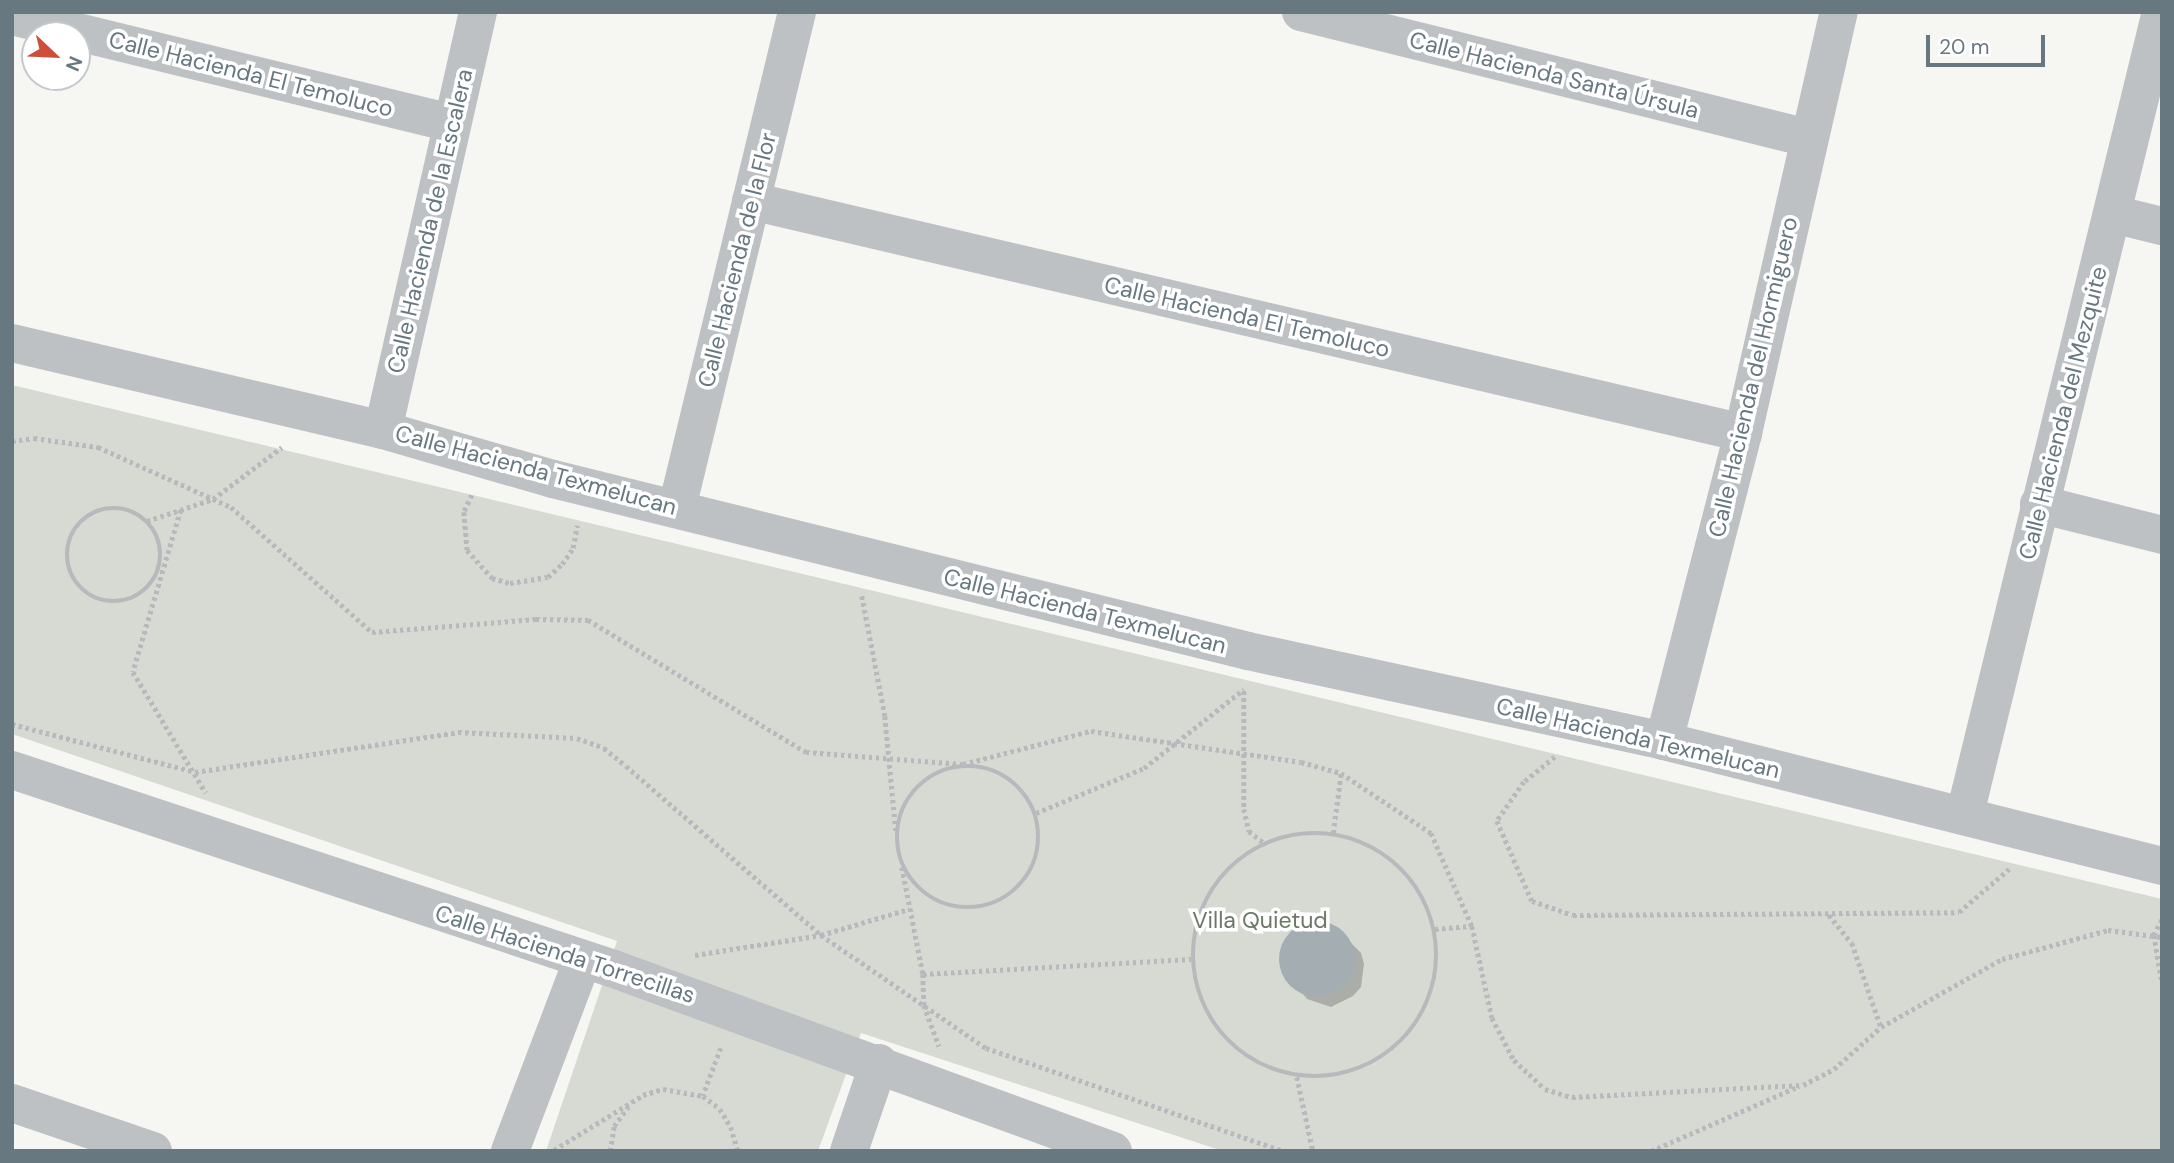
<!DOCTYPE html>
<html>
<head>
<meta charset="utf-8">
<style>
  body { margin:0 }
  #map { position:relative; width:2174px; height:1163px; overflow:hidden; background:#f6f6f3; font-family:"DM Sans",sans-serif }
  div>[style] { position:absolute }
  .green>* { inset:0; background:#d6dad3 }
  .shadow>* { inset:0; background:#0003 }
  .building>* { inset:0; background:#a4adb1 }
  .round { border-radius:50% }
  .path>* { height:4.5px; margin-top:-2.25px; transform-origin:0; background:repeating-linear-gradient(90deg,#b7babc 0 3.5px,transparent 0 7px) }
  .path>.ring { margin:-2.25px; padding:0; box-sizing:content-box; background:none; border:4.5px solid #b7babc; border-radius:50% }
  .minor>* { height:38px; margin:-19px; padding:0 19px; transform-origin:19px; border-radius:19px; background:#bdc1c4 }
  span { translate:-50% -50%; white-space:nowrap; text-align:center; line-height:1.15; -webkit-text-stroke:7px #fff; paint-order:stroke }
  .street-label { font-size:23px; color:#687881 }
  .park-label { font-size:23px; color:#6c7966 }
  .frame { position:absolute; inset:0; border:14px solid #687881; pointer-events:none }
  .north { position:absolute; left:21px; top:21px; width:70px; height:70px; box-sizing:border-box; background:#fff; border:2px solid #c3c9cd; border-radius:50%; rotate:113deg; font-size:19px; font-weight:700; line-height:28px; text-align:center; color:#687881 }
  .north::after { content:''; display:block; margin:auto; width:24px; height:32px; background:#cf4e3a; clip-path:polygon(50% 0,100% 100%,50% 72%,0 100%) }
  .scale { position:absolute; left:1926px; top:35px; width:119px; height:32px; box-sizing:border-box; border:4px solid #687881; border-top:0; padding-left:9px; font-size:21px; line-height:24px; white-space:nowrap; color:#687881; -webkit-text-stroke:5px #fff; paint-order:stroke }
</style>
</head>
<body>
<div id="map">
  <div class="green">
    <i style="clip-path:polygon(12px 385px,2162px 899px,2162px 1151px,1223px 1151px,861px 1033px,818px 1151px,546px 1151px,617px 941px,12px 734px)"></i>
  </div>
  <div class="shadow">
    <i style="clip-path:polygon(1311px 923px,1334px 926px,1361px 953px,1364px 964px,1361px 987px,1353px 996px,1331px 1007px,1307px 999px,1282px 967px,1285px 942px,1291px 933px)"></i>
  </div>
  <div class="building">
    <i class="round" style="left:1279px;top:921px;width:76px;height:76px"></i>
  </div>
  <div class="path">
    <i style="left:12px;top:441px;width:22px;rotate:-8deg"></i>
    <i style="left:34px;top:438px;width:65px;rotate:8deg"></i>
    <i style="left:98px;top:447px;width:146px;rotate:24.3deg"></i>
    <i style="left:231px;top:507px;width:188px;rotate:41.6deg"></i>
    <i style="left:372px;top:632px;width:165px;rotate:-4.5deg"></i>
    <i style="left:536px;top:619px;width:52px;rotate:1.1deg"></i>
    <i style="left:588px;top:620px;width:255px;rotate:31.2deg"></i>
    <i style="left:806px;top:752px;width:157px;rotate:4.4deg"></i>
    <i style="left:963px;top:764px;width:132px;rotate:-14.5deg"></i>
    <i style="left:1091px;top:731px;width:212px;rotate:8.4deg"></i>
    <i style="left:1301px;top:762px;width:41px;rotate:15.4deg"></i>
    <i style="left:1341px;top:773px;width:108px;rotate:33.7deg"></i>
    <i style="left:1431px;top:833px;width:102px;rotate:66.2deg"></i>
    <i style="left:1472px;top:926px;width:94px;rotate:77.7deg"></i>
    <i style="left:1492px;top:1018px;width:47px;rotate:62.4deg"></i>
    <i style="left:1514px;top:1060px;width:42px;rotate:43.1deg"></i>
    <i style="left:1545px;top:1089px;width:28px;rotate:17deg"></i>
    <i style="left:1572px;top:1097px;width:231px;rotate:-3deg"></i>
    <i style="left:1803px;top:1085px;width:35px;rotate:-27deg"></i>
    <i style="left:1834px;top:1069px;width:63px;rotate:-41.8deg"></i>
    <i style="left:1881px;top:1027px;width:139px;rotate:-29.3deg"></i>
    <i style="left:2002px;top:959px;width:110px;rotate:-15.3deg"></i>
    <i style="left:2108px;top:930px;width:54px;rotate:7.4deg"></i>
    <i style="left:472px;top:495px;width:19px;rotate:115deg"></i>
    <i style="left:464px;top:512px;width:38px;rotate:85deg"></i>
    <i style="left:467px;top:550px;width:38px;rotate:48deg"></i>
    <i style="left:492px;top:578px;width:19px;rotate:16deg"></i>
    <i style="left:510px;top:583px;width:38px;rotate:-9deg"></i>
    <i style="left:548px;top:577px;width:19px;rotate:-43deg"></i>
    <i style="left:562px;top:564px;width:19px;rotate:-55deg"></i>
    <i style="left:573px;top:548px;width:23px;rotate:-80deg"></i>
    <i class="ring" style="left:67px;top:508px;width:89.5px;height:89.5px"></i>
    <i style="left:181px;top:510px;width:169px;rotate:106.5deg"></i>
    <i style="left:133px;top:672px;width:141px;rotate:58.9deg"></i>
    <i style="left:147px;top:521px;width:70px;rotate:-18.4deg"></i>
    <i style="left:213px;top:499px;width:86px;rotate:-37deg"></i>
    <i style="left:862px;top:596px;width:122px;rotate:79.1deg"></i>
    <i style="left:885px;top:716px;width:115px;rotate:84.5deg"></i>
    <i style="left:1244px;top:691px;width:118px;rotate:90deg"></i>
    <i style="left:1244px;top:809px;width:23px;rotate:77deg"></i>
    <i style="left:1249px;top:831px;width:19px;rotate:39deg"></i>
    <i style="left:12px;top:724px;width:189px;rotate:14.7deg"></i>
    <i style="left:195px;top:772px;width:266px;rotate:-8.6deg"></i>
    <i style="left:458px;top:732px;width:119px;rotate:2.9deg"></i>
    <i style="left:577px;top:738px;width:29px;rotate:20deg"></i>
    <i style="left:604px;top:748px;width:28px;rotate:39deg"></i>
    <i style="left:626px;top:766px;width:258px;rotate:40.9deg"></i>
    <i style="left:821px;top:935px;width:200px;rotate:34.4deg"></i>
    <i style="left:986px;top:1048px;width:315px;rotate:19.1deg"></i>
    <i style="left:1555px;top:757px;width:40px;rotate:141deg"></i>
    <i style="left:1524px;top:782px;width:47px;rotate:124.7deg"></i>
    <i style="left:1497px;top:821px;width:87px;rotate:66.4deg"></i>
    <i style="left:1532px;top:901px;width:43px;rotate:18.9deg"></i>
    <i style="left:1573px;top:915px;width:386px;rotate:-0.4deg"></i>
    <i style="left:1959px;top:912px;width:66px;rotate:-40.7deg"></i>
    <i class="ring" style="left:897px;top:766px;width:137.5px;height:137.5px"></i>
    <i style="left:1036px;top:813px;width:117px;rotate:-22.6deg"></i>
    <i style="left:1144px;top:768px;width:127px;rotate:-38.3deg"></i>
    <i class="ring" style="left:1193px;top:833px;width:239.5px;height:239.5px"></i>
    <i style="left:1333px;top:833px;width:61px;rotate:-82.4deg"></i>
    <i style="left:902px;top:867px;width:109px;rotate:78.9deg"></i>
    <i style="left:923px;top:974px;width:31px;rotate:88deg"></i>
    <i style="left:924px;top:1005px;width:44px;rotate:69.9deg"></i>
    <i style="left:1829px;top:915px;width:36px;rotate:51deg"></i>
    <i style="left:1852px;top:943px;width:89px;rotate:71deg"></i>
    <i style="left:2162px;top:920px;width:17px;rotate:118deg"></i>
    <i style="left:2154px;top:935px;width:48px;rotate:80.3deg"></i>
    <i style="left:1435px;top:929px;width:37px;rotate:-5deg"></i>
    <i style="left:695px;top:955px;width:128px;rotate:-9deg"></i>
    <i style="left:821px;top:935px;width:92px;rotate:-16.5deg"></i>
    <i style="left:923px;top:974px;width:269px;rotate:-3.2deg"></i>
    <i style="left:721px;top:1048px;width:51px;rotate:110.6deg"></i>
    <i style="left:703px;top:1096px;width:21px;rotate:37deg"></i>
    <i style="left:720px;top:1109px;width:21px;rotate:59deg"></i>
    <i style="left:731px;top:1127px;width:25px;rotate:74deg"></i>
    <i style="left:1297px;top:1077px;width:76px;rotate:77.8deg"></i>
    <i style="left:554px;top:1150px;width:105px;rotate:-31.7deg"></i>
    <i style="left:643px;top:1095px;width:21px;rotate:-17deg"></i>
    <i style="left:663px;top:1089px;width:41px;rotate:9.9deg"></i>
    <i style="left:610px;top:1151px;width:25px;rotate:-81deg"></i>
    <i style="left:614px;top:1126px;width:24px;rotate:-54deg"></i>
    <i style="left:1651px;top:1151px;width:162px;rotate:-23.7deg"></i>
  </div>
  <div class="minor">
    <i style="left:1301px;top:12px;width:522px;rotate:13.96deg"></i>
    <i style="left:12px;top:16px;width:451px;rotate:13.7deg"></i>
    <i style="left:751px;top:201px;width:1019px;rotate:13.16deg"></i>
    <i style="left:2113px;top:214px;width:50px;rotate:13.8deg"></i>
    <i style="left:12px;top:343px;width:381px;rotate:13.2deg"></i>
    <i style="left:383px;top:430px;width:177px;rotate:16.1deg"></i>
    <i style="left:553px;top:479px;width:716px;rotate:13.9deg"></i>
    <i style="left:1248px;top:651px;width:426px;rotate:12.2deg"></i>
    <i style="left:1664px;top:741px;width:513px;rotate:14.09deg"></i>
    <i style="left:383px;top:430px;width:429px;rotate:-77.2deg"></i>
    <i style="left:2039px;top:504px;width:127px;rotate:14.1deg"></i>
    <i style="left:677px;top:508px;width:510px;rotate:-76.4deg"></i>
    <i style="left:1664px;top:741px;width:318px;rotate:-75.6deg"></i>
    <i style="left:1743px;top:433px;width:432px;rotate:-77.2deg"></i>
    <i style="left:12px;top:770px;width:634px;rotate:18.29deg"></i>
    <i style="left:614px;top:969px;width:531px;rotate:20.04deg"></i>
    <i style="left:1965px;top:814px;width:826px;rotate:-76.27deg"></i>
    <i style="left:12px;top:1103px;width:149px;rotate:18.8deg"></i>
    <i style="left:510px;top:1151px;width:205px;rotate:-69.2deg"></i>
    <i style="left:849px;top:1151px;width:93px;rotate:-71.2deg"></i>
  </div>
  <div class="street-label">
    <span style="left:251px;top:74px;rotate:14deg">Calle Hacienda El Temoluco</span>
    <span style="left:1554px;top:75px;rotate:14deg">Calle Hacienda Santa Úrsula</span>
    <span style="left:430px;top:221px;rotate:-77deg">Calle Hacienda de la Escalera</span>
    <span style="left:737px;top:260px;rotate:-76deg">Calle Hacienda de la Flor</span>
    <span style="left:1247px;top:317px;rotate:13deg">Calle Hacienda El Temoluco</span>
    <span style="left:1753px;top:377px;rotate:-77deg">Calle Hacienda del Hormiguero</span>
    <span style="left:2063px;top:413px;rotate:-76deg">Calle Hacienda del Mezquite</span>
    <span style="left:536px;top:470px;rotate:15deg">Calle Hacienda Texmelucan</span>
    <span style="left:1085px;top:611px;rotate:14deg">Calle Hacienda Texmelucan</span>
    <span style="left:1638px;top:738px;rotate:13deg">Calle Hacienda Texmelucan</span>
    <span style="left:565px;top:954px;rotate:18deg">Calle Hacienda Torrecillas</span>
  </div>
  <div class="park-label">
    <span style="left:1260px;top:920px">Villa Quietud</span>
  </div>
  <div class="frame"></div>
  <div class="north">N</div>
  <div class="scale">20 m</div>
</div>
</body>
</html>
